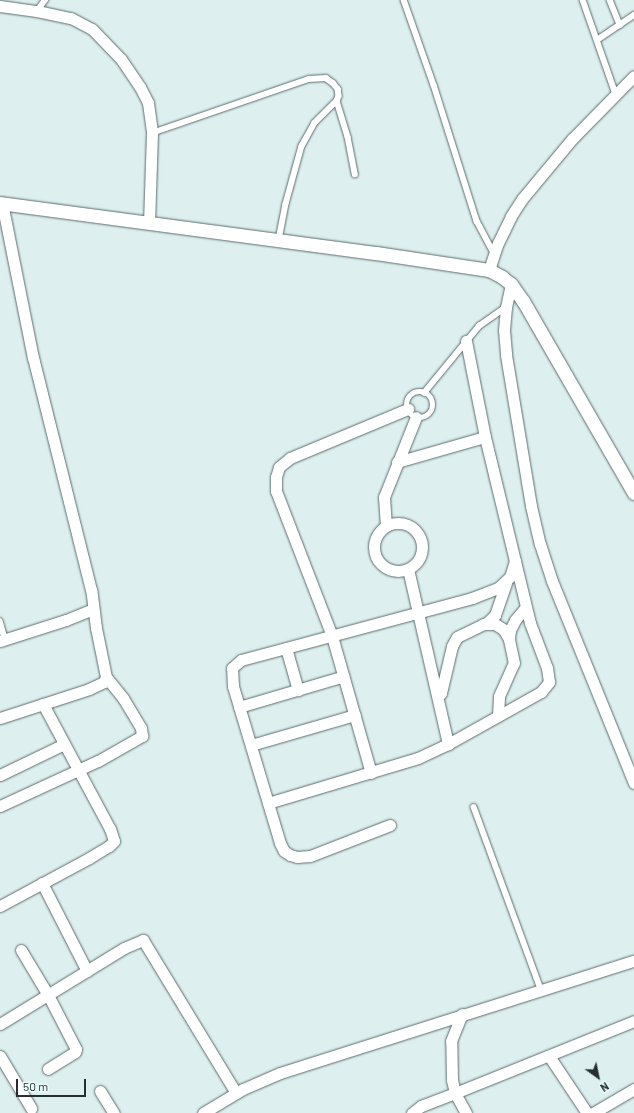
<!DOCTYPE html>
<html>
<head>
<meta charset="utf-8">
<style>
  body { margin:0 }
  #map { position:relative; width:634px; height:1113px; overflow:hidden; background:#ddf0ef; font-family:Barlow,sans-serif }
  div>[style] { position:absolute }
  .roads { filter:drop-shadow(0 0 1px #5c6c6b) drop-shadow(0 0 1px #5c6c6b) }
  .service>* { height:5.5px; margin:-2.75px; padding:0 2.75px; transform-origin:2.75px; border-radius:2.75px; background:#fff }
  .service>.ring { margin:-2.75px; padding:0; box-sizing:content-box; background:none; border:5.5px solid #fff; border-radius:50% }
  .minor>* { height:11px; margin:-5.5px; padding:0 5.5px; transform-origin:5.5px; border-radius:5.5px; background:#fff }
  .minor>.ring { margin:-5.5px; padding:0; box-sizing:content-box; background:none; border:11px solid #fff; border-radius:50% }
  .tertiary>* { height:13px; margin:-6.5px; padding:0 6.5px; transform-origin:6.5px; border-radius:6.5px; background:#fff }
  span { translate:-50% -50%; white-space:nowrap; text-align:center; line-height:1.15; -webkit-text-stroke:3.5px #eafdfc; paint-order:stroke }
  .north { position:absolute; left:578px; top:1057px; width:40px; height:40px; -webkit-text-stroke:3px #eafdfc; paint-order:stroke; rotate:147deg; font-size:11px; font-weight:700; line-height:16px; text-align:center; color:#272f2e }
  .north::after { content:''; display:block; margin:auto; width:14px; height:18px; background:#272f2e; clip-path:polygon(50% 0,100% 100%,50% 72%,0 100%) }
  .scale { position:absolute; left:16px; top:1079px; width:70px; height:18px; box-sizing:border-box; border:2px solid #272f2e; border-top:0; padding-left:5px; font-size:12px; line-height:14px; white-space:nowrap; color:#272f2e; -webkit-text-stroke:3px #eafdfc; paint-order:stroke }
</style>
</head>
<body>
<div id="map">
  <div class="roads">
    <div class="service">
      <i style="left:404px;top:0;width:90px;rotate:70.6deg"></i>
      <i style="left:434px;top:85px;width:143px;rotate:72.5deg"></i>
      <i style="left:477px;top:221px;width:36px;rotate:62deg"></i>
      <i style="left:583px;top:0;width:100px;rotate:70.7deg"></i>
      <i style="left:610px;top:0;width:27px;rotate:68deg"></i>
      <i style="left:37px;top:11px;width:14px;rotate:-54deg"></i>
      <i style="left:597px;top:40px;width:45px;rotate:-34deg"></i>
      <i style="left:337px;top:101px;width:38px;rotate:73deg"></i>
      <i style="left:348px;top:137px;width:38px;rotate:79deg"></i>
      <i style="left:152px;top:133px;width:166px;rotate:-19deg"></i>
      <i style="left:309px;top:79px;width:17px;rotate:-3deg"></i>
      <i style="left:326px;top:78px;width:9px;rotate:36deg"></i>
      <i style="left:333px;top:83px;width:8px;rotate:50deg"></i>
      <i style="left:338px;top:89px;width:7px;rotate:82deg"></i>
      <i style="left:339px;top:96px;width:5px;rotate:112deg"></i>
      <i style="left:337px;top:101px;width:31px;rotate:135deg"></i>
      <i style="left:315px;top:123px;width:26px;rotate:119deg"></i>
      <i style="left:302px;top:146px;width:60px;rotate:105.4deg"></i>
      <i style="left:286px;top:204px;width:37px;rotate:101deg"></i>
      <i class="ring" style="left:407px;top:392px;width:20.5px;height:20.5px"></i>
      <i style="left:424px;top:393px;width:87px;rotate:-50.6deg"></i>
      <i style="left:479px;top:326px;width:33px;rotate:-35deg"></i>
      <i style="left:0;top:621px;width:19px;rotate:74deg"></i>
      <i style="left:474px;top:807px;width:194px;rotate:69.8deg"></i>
    </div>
    <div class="minor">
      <i style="left:0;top:6px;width:37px;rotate:8deg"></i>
      <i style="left:37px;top:11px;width:35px;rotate:12deg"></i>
      <i style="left:71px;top:18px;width:24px;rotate:28deg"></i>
      <i style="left:92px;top:29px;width:42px;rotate:46deg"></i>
      <i style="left:121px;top:59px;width:34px;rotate:56deg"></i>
      <i style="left:140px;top:87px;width:18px;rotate:63deg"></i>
      <i style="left:148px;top:103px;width:30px;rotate:82deg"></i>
      <i style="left:152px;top:133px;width:90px;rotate:91.9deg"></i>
      <i style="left:489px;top:270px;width:28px;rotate:-72deg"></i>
      <i style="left:498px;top:243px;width:30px;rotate:-64deg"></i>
      <i style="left:511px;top:216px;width:20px;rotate:-57deg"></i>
      <i style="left:522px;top:199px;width:78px;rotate:-50.2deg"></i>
      <i style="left:572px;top:139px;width:88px;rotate:-45.5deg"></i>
      <i style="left:511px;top:284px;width:24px;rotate:102deg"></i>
      <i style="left:506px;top:307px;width:23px;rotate:95deg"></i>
      <i style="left:504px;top:330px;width:25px;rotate:85deg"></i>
      <i style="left:506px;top:355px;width:153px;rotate:80.6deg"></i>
      <i style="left:531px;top:506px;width:39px;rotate:77deg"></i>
      <i style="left:540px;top:544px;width:39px;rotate:72deg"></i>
      <i style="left:552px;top:581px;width:218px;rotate:67.9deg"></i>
      <i style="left:397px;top:462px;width:91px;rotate:-15.9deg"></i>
      <i class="ring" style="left:374px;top:523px;width:37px;height:37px"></i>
      <i style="left:386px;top:526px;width:29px;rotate:-94deg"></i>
      <i style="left:384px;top:497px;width:86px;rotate:-68.2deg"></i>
      <i style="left:408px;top:569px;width:180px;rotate:77.1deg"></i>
      <i style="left:483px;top:624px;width:12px"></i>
      <i style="left:495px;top:624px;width:9px;rotate:32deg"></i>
      <i style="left:503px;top:629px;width:12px;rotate:59deg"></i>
      <i style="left:0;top:641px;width:69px;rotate:-17.7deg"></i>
      <i style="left:66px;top:620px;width:29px;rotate:-22deg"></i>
      <i style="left:286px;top:648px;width:44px;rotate:74.1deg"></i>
      <i style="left:438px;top:696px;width:4px;rotate:-45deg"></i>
      <i style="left:441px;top:693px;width:48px;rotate:-76.8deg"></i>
      <i style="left:452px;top:646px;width:10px;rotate:-61deg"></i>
      <i style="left:457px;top:637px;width:34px;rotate:-26deg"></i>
      <i style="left:488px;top:622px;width:10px;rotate:-45deg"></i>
      <i style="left:495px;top:615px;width:34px;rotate:-71deg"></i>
      <i style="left:239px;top:707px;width:109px;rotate:-16.4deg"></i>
      <i style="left:498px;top:716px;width:20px;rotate:-87deg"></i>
      <i style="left:499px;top:696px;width:36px;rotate:-66deg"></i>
      <i style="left:514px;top:663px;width:25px;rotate:-102deg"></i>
      <i style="left:509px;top:639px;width:9px;rotate:-84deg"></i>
      <i style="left:510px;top:630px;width:11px;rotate:-63deg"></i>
      <i style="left:515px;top:620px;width:17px;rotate:-50deg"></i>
      <i style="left:0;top:718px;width:94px;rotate:-18deg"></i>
      <i style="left:89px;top:689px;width:17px;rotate:-25deg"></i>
      <i style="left:104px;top:682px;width:5px;rotate:-68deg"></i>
      <i style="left:106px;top:677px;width:50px;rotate:-101.5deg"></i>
      <i style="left:96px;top:628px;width:38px;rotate:-97deg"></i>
      <i style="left:91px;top:590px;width:239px;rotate:-104deg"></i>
      <i style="left:33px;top:358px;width:158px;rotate:-101.3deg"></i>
      <i style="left:251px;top:745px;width:108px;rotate:-16.1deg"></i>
      <i style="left:371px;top:773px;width:142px;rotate:-105.9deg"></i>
      <i style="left:332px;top:636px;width:155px;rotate:-111.1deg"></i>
      <i style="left:276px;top:491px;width:14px;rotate:-90deg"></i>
      <i style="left:276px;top:477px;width:10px;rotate:-73deg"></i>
      <i style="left:279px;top:467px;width:14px;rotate:-39deg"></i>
      <i style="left:290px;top:458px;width:128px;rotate:-22.6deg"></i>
      <i style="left:0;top:775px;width:71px;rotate:-25.8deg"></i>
      <i style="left:268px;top:803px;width:157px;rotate:-16.7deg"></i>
      <i style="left:418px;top:758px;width:33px;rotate:-25deg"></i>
      <i style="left:448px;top:744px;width:107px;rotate:-29.2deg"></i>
      <i style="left:541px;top:692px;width:13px;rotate:-51deg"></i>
      <i style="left:549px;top:682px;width:14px;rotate:-98deg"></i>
      <i style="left:547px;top:668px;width:48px;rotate:-110.7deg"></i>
      <i style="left:530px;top:623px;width:64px;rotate:-103.6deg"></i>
      <i style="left:0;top:806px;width:108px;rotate:-24.7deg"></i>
      <i style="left:98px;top:761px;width:51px;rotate:-29.6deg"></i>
      <i style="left:142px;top:736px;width:8px;rotate:-97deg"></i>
      <i style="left:141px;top:728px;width:35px;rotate:-121deg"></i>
      <i style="left:123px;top:698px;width:27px;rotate:-129deg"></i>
      <i style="left:390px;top:825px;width:86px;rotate:158.8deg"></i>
      <i style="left:310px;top:856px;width:13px;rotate:176deg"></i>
      <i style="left:297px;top:857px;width:7px;rotate:-164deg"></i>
      <i style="left:290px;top:855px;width:7px;rotate:-146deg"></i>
      <i style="left:284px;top:851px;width:9px;rotate:-117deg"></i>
      <i style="left:280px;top:843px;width:164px;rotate:-106.7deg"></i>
      <i style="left:233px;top:686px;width:18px;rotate:-93deg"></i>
      <i style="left:232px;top:668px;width:12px;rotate:-42deg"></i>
      <i style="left:241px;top:660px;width:239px;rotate:-15deg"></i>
      <i style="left:472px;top:598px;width:28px;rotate:-21deg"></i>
      <i style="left:498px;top:588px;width:16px;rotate:-43deg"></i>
      <i style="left:510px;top:577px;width:17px;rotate:-73deg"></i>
      <i style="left:515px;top:561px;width:128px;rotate:-103.6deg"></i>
      <i style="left:485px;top:437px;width:98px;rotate:-101.2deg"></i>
      <i style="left:42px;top:883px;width:99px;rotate:62.9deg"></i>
      <i style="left:0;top:906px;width:101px;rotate:-28.3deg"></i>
      <i style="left:89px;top:858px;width:23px;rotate:-31deg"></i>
      <i style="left:109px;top:846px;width:7px;rotate:-45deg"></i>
      <i style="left:114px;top:841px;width:13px;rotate:-108deg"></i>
      <i style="left:110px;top:829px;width:142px;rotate:-118.2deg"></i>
      <i style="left:21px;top:950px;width:52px;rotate:59deg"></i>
      <i style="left:48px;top:995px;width:61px;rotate:62.6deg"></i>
      <i style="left:76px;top:1049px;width:3px;rotate:108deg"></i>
      <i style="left:75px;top:1052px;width:32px;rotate:148deg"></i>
      <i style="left:0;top:1024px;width:145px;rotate:-31.5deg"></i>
      <i style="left:124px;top:948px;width:21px;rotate:-23deg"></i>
      <i style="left:143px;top:940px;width:179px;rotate:58.7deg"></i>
      <i style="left:0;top:1056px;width:61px;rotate:59.2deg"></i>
      <i style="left:549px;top:1056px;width:69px;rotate:56.3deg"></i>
      <i style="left:100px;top:1091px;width:26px;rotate:58deg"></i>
      <i style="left:203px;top:1113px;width:47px;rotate:-31deg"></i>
      <i style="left:243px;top:1089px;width:40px;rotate:-23.4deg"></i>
      <i style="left:280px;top:1073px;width:371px;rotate:-17.6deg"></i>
      <i style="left:412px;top:1113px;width:11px;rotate:-38deg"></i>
      <i style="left:421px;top:1106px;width:36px;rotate:-21deg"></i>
      <i style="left:455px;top:1093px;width:13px;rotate:-103deg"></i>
      <i style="left:452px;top:1080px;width:39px;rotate:-91deg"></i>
      <i style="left:451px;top:1041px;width:29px;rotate:-68deg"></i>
      <i style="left:466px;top:1113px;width:23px;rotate:-119deg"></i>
      <i style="left:455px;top:1093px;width:193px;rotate:-21.9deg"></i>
      <i style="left:593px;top:1113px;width:48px;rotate:-30.3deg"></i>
    </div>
    <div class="tertiary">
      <i style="left:0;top:203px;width:379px;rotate:7.6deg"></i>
      <i style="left:376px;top:253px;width:114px;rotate:8.6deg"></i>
      <i style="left:489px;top:270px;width:15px;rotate:28deg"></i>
      <i style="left:502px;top:277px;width:11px;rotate:38deg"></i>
      <i style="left:511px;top:284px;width:21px;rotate:55deg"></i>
      <i style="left:523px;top:301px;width:222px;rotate:60deg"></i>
    </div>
  </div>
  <div class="north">N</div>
  <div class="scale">50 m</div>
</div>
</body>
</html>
